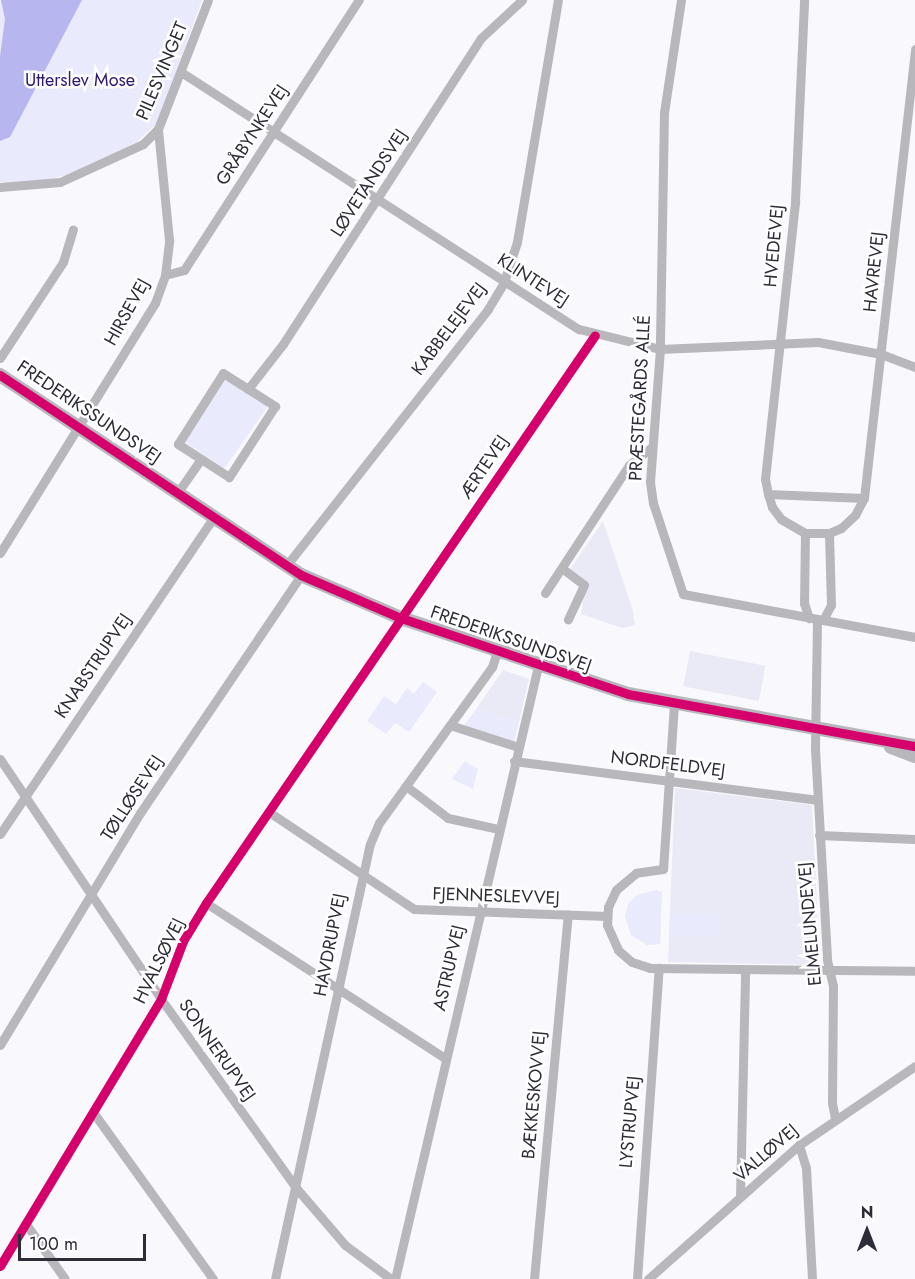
<!DOCTYPE html>
<html>
<head>
<meta charset="utf-8">
<style>
  body { margin:0 }
  #map { position:relative; width:915px; height:1279px; overflow:hidden; background:#f8f8fd; font-family:Jost,sans-serif }
  div>[style] { position:absolute }
  .built>* { inset:0; background:#eaeaf6; transform-origin:0 0 }
  .green>* { inset:0; background:#eaeafd; transform-origin:0 0 }
  .water>* { inset:0; background:#b8b6ee }
  .minor>* { height:9px; margin:-4.5px; padding:0 4.5px; transform-origin:4.5px; border-radius:4.5px; background:#b7b7bc }
  .secondary>* { height:14px; margin:-7px; padding:0 7px; transform-origin:7px; border-radius:7px; background:#b7b7bc }
  .cycleway>* { height:9px; margin:-4.5px; padding:0 4.5px; transform-origin:4.5px; border-radius:4.5px; background:#d6006c }
  span { translate:-50% -50%; white-space:nowrap; text-align:center; line-height:1.15; -webkit-text-stroke:5px #fff; paint-order:stroke }
  .street-label { font-size:18px; color:#2d2d39 }
  .park-label { font-size:18px; color:#2e1872 }
  .north { position:absolute; left:837px; top:1201px; width:60px; height:60px; -webkit-text-stroke:4px #fff; paint-order:stroke; rotate:0deg; font-size:16px; font-weight:700; line-height:24px; text-align:center; color:#2d2d39 }
  .north::after { content:''; display:block; margin:auto; width:21px; height:27px; background:#2d2d39; clip-path:polygon(50% 0,100% 100%,50% 72%,0 100%) }
  .scale { position:absolute; left:18px; top:1234px; width:128px; height:27px; box-sizing:border-box; border:3px solid #2d2d39; border-top:0; padding-left:8px; font-size:18px; line-height:21px; white-space:nowrap; color:#2d2d39; -webkit-text-stroke:4px #fff; paint-order:stroke }
</style>
</head>
<body>
<div id="map">
  <div class="built">
    <i style="clip-path:polygon(603px 521px,633px 611px,635px 625px,622px 628px,581px 614px,586px 581px,570px 569px)"></i>
    <i style="left:690px;top:651px;width:77px;height:36px;rotate:11deg"></i>
    <i style="clip-path:polygon(503px 670px,529px 679px,519px 722px,476px 709px)"></i>
    <i style="clip-path:polygon(675px 788px,812px 805px,820px 965px,668px 962px)"></i>
  </div>
  <div class="green">
    <i style="clip-path:polygon(0 0,202px 0,158px 122px,137px 142px,78px 172px,37px 182px,0 182px)"></i>
    <i style="left:225px;top:377px;width:52px;height:76px;rotate:35deg"></i>
    <i style="clip-path:polygon(423px 682px,437px 692px,409px 732px,395px 723px,386px 734px,367px 721px,384px 696px,396px 704px,407px 688px,414px 694px)"></i>
    <i style="clip-path:polygon(476px 709px,519px 722px,514px 743px,464px 726px)"></i>
    <i style="clip-path:polygon(465px 761px,478px 769px,473px 789px,452px 779px)"></i>
    <i style="clip-path:polygon(656px 890px,662px 892px,660px 944px,647px 945px,631px 935px,625px 917px,628px 904px,637px 895px)"></i>
    <i style="left:670px;top:913px;width:50px;height:22px;rotate:1deg"></i>
  </div>
  <div class="water">
    <i style="clip-path:polygon(1px 0,82px 0,10px 137px,0 141px,0 56px,5px 19px)"></i>
  </div>
  <div class="minor">
    <i style="left:681px;top:0;width:113px;rotate:98.6deg"></i>
    <i style="left:664px;top:112px;width:237px;rotate:91deg"></i>
    <i style="left:660px;top:349px;width:133px;rotate:94.3deg"></i>
    <i style="left:650px;top:482px;width:21px;rotate:82deg"></i>
    <i style="left:653px;top:503px;width:96px;rotate:71.8deg"></i>
    <i style="left:683px;top:594px;width:236px;rotate:10.5deg"></i>
    <i style="left:181px;top:72px;width:474px;rotate:32.9deg"></i>
    <i style="left:579px;top:329px;width:83px;rotate:13.9deg"></i>
    <i style="left:660px;top:349px;width:158px;rotate:-2.5deg"></i>
    <i style="left:818px;top:342px;width:64px;rotate:10.8deg"></i>
    <i style="left:881px;top:354px;width:36px;rotate:21deg"></i>
    <i style="left:0;top:187px;width:60px;rotate:-4.8deg"></i>
    <i style="left:60px;top:182px;width:91px;rotate:-24.6deg"></i>
    <i style="left:143px;top:144px;width:21px;rotate:-45deg"></i>
    <i style="left:158px;top:129px;width:138px;rotate:-68.8deg"></i>
    <i style="left:165px;top:275px;width:20px;rotate:-15deg"></i>
    <i style="left:184px;top:270px;width:322px;rotate:-57.1deg"></i>
    <i style="left:0;top:358px;width:115px;rotate:-56.7deg"></i>
    <i style="left:63px;top:262px;width:34px;rotate:-73deg"></i>
    <i style="left:223px;top:373px;width:62px;rotate:32.4deg"></i>
    <i style="left:275px;top:406px;width:85px;rotate:122.9deg"></i>
    <i style="left:229px;top:477px;width:61px;rotate:-147.1deg"></i>
    <i style="left:178px;top:444px;width:84px;rotate:-57.6deg"></i>
    <i style="left:248px;top:389px;width:57px;rotate:-52.1deg"></i>
    <i style="left:283px;top:344px;width:364px;rotate:-57.1deg"></i>
    <i style="left:481px;top:38px;width:56px;rotate:-42.8deg"></i>
    <i style="left:178px;top:492px;width:40px;rotate:-55.1deg"></i>
    <i style="left:768px;top:494px;width:96px;rotate:2.4deg"></i>
    <i style="left:864px;top:498px;width:19px;rotate:118deg"></i>
    <i style="left:855px;top:515px;width:19px;rotate:137deg"></i>
    <i style="left:841px;top:528px;width:13px;rotate:157deg"></i>
    <i style="left:829px;top:533px;width:24px;rotate:180deg"></i>
    <i style="left:805px;top:533px;width:28px;rotate:-150deg"></i>
    <i style="left:781px;top:519px;width:15px;rotate:-127deg"></i>
    <i style="left:772px;top:507px;width:14px;rotate:-107deg"></i>
    <i style="left:768px;top:494px;width:15px;rotate:-101deg"></i>
    <i style="left:765px;top:479px;width:280px;rotate:-83.8deg"></i>
    <i style="left:795px;top:201px;width:201px;rotate:-87.4deg"></i>
    <i style="left:864px;top:498px;width:452px;rotate:-83.5deg"></i>
    <i style="left:805px;top:533px;width:70px;rotate:90.8deg"></i>
    <i style="left:804px;top:603px;width:16px;rotate:72deg"></i>
    <i style="left:0;top:553px;width:294px;rotate:-58.2deg"></i>
    <i style="left:155px;top:303px;width:30px;rotate:-70deg"></i>
    <i style="left:165px;top:275px;width:35px;rotate:-83deg"></i>
    <i style="left:169px;top:240px;width:112px;rotate:-95.7deg"></i>
    <i style="left:286px;top:566px;width:327px;rotate:-51.8deg"></i>
    <i style="left:488px;top:309px;width:31px;rotate:-59deg"></i>
    <i style="left:504px;top:282px;width:42px;rotate:-72deg"></i>
    <i style="left:517px;top:242px;width:245px;rotate:-80.4deg"></i>
    <i style="left:563px;top:569px;width:26px;rotate:37deg"></i>
    <i style="left:584px;top:585px;width:38px;rotate:115deg"></i>
    <i style="left:545px;top:593px;width:153px;rotate:-56.7deg"></i>
    <i style="left:629px;top:465px;width:29px;rotate:-38deg"></i>
    <i style="left:817px;top:620px;width:129px;rotate:90.9deg"></i>
    <i style="left:815px;top:749px;width:211px;rotate:86.7deg"></i>
    <i style="left:827px;top:960px;width:27px;rotate:77deg"></i>
    <i style="left:833px;top:986px;width:117px;rotate:90.5deg"></i>
    <i style="left:832px;top:1103px;width:15px;rotate:79deg"></i>
    <i style="left:823px;top:620px;width:17px;rotate:-62deg"></i>
    <i style="left:831px;top:605px;width:72px;rotate:-91.6deg"></i>
    <i style="left:674px;top:704px;width:165px;rotate:93.8deg"></i>
    <i style="left:663px;top:869px;width:27px;rotate:172deg"></i>
    <i style="left:636px;top:873px;width:26px;rotate:140deg"></i>
    <i style="left:616px;top:890px;width:19px;rotate:115deg"></i>
    <i style="left:608px;top:907px;width:18px;rotate:93deg"></i>
    <i style="left:607px;top:925px;width:27px;rotate:66deg"></i>
    <i style="left:618px;top:950px;width:18px;rotate:41deg"></i>
    <i style="left:632px;top:962px;width:19px;rotate:18deg"></i>
    <i style="left:650px;top:968px;width:265px;rotate:0.6deg"></i>
    <i style="left:450px;top:725px;width:71px;rotate:17.9deg"></i>
    <i style="left:0;top:759px;width:289px;rotate:56.1deg"></i>
    <i style="left:161px;top:999px;width:234px;rotate:54.4deg"></i>
    <i style="left:297px;top:1189px;width:74px;rotate:49.4deg"></i>
    <i style="left:345px;top:1245px;width:57px;rotate:36.5deg"></i>
    <i style="left:514px;top:761px;width:305px;rotate:7.3deg"></i>
    <i style="left:406px;top:786px;width:53px;rotate:37.3deg"></i>
    <i style="left:448px;top:818px;width:51px;rotate:12.4deg"></i>
    <i style="left:269px;top:812px;width:174px;rotate:33.8deg"></i>
    <i style="left:414px;top:909px;width:193px;rotate:2.1deg"></i>
    <i style="left:0;top:834px;width:382px;rotate:-56deg"></i>
    <i style="left:819px;top:835px;width:96px;rotate:2.4deg"></i>
    <i style="left:206px;top:903px;width:286px;rotate:33deg"></i>
    <i style="left:0;top:1045px;width:271px;rotate:-58.9deg"></i>
    <i style="left:140px;top:813px;width:287px;rotate:-55.9deg"></i>
    <i style="left:93px;top:1112px;width:206px;rotate:54.3deg"></i>
    <i style="left:799px;top:1145px;width:24px;rotate:73deg"></i>
    <i style="left:806px;top:1168px;width:111px;rotate:86.9deg"></i>
    <i style="left:740px;top:1197px;width:228px;rotate:-88.7deg"></i>
    <i style="left:26px;top:1224px;width:67px;rotate:54.7deg"></i>
    <i style="left:0;top:1266px;width:312px;rotate:-58.9deg"></i>
    <i style="left:161px;top:999px;width:62px;rotate:-69.2deg"></i>
    <i style="left:183px;top:941px;width:44px;rotate:-58.8deg"></i>
    <i style="left:206px;top:903px;width:688px;rotate:-55.59deg"></i>
    <i style="left:275px;top:1279px;width:445px;rotate:-77.7deg"></i>
    <i style="left:370px;top:844px;width:23px;rotate:-67deg"></i>
    <i style="left:379px;top:823px;width:193px;rotate:-54.1deg"></i>
    <i style="left:492px;top:667px;width:16px;rotate:-72deg"></i>
    <i style="left:395px;top:1279px;width:629px;rotate:-76.87deg"></i>
    <i style="left:534px;top:1279px;width:366px;rotate:-84.7deg"></i>
    <i style="left:637px;top:1279px;width:312px;rotate:-86deg"></i>
    <i style="left:648px;top:1279px;width:202px;rotate:-41.6deg"></i>
    <i style="left:799px;top:1145px;width:140px;rotate:-34.3deg"></i>
  </div>
  <div class="secondary">
    <i style="left:0;top:375px;width:361px;rotate:33.6deg"></i>
    <i style="left:301px;top:575px;width:109px;rotate:23.3deg"></i>
    <i style="left:401px;top:618px;width:239px;rotate:18.5deg"></i>
    <i style="left:628px;top:694px;width:292px;rotate:10.3deg"></i>
    <i style="left:891px;top:747px;width:26px;rotate:21deg"></i>
  </div>
  <div class="cycleway">
    <i style="left:0;top:375px;width:361px;rotate:33.6deg"></i>
    <i style="left:301px;top:575px;width:109px;rotate:23.3deg"></i>
    <i style="left:401px;top:618px;width:239px;rotate:18.5deg"></i>
    <i style="left:628px;top:694px;width:292px;rotate:10.3deg"></i>
    <i style="left:0;top:1266px;width:312px;rotate:-58.9deg"></i>
    <i style="left:161px;top:999px;width:62px;rotate:-69.2deg"></i>
    <i style="left:183px;top:941px;width:44px;rotate:-58.8deg"></i>
    <i style="left:206px;top:903px;width:688px;rotate:-55.59deg"></i>
  </div>
  <div class="street-label">
    <span style="left:162px;top:71px;rotate:-67deg">PILESVINGET</span>
    <span style="left:252px;top:135px;rotate:-57deg">GRÅBYNKEVEJ</span>
    <span style="left:369px;top:183px;rotate:-57deg">LØVETANDSVEJ</span>
    <span style="left:774px;top:246px;rotate:-85deg">HVEDEVEJ</span>
    <span style="left:874px;top:272px;rotate:-84deg">HAVREVEJ</span>
    <span style="left:533px;top:280px;rotate:33deg">KLINTEVEJ</span>
    <span style="left:127px;top:312px;rotate:-61deg">HIRSEVEJ</span>
    <span style="left:449px;top:329px;rotate:-53deg">KABBELEJEVEJ</span>
    <span style="left:640px;top:398px;rotate:-87deg">PRÆSTEGÅRDS ALLÉ</span>
    <span style="left:89px;top:412px;rotate:34deg">FREDERIKSSUNDSVEJ</span>
    <span style="left:484px;top:467px;rotate:-56deg">ÆRTEVEJ</span>
    <span style="left:511px;top:639px;rotate:19deg">FREDERIKSSUNDSVEJ</span>
    <span style="left:93px;top:666px;rotate:-56deg">KNABSTRUPVEJ</span>
    <span style="left:668px;top:764px;rotate:7deg">NORDFELDVEJ</span>
    <span style="left:132px;top:798px;rotate:-57deg">TØLLØSEVEJ</span>
    <span style="left:496px;top:896px;rotate:2deg">FJENNESLEVVEJ</span>
    <span style="left:810px;top:924px;rotate:-95deg">ELMELUNDEVEJ</span>
    <span style="left:330px;top:945px;rotate:-79deg">HAVDRUPVEJ</span>
    <span style="left:159px;top:961px;rotate:-64deg">HVALSØVEJ</span>
    <span style="left:449px;top:968px;rotate:-77deg">ASTRUPVEJ</span>
    <span style="left:217px;top:1050px;rotate:55deg">SONNERUPVEJ</span>
    <span style="left:534px;top:1095px;rotate:-85deg">BÆKKESKOVVEJ</span>
    <span style="left:630px;top:1122px;rotate:-85deg">LYSTRUPVEJ</span>
    <span style="left:766px;top:1153px;rotate:-41deg">VALLØVEJ</span>
  </div>
  <div class="park-label">
    <span style="left:80px;top:80px">Utterslev Mose</span>
  </div>
  <div class="north">N</div>
  <div class="scale">100 m</div>
</div>
</body>
</html>
